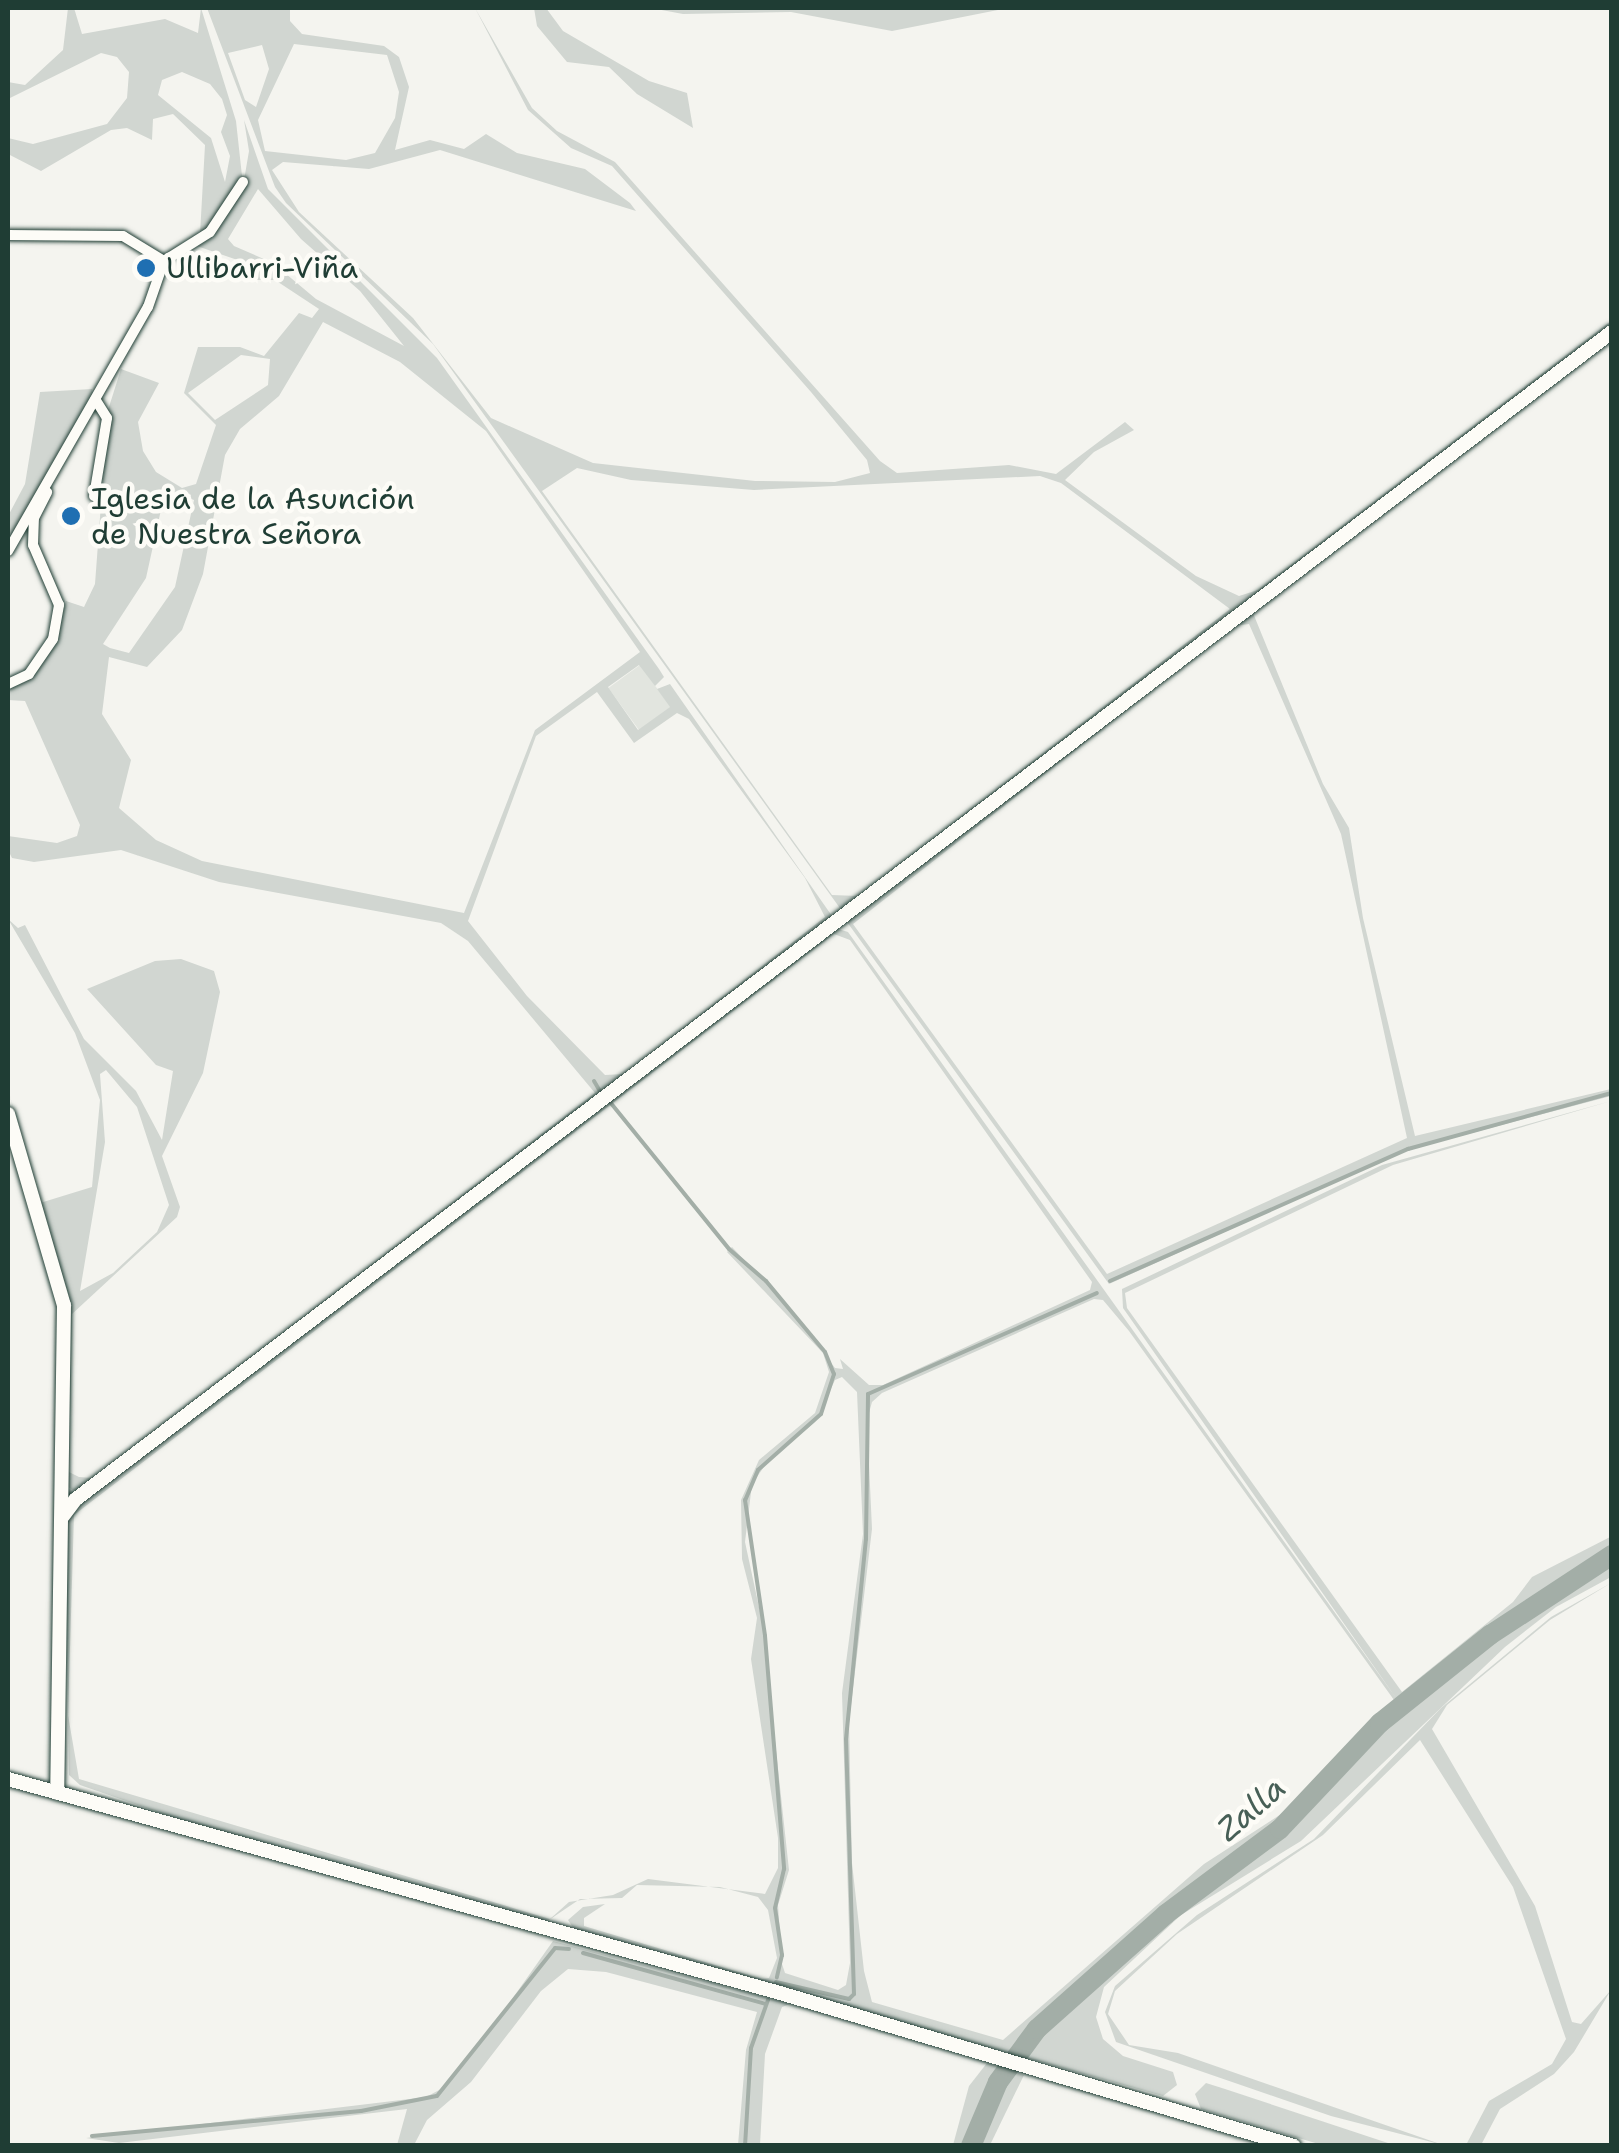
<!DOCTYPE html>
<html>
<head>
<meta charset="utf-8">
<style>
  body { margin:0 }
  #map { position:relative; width:1619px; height:2153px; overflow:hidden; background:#f4f4ef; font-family:"Shantell Sans",sans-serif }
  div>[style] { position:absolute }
  .built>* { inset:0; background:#e2e5df; transform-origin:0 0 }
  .green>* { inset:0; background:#d1d6d1 }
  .stream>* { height:4px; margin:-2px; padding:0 2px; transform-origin:2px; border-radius:2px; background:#a3aea7 }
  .river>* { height:20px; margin:-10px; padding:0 10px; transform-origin:10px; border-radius:10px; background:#a3aea7 }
  .roads { filter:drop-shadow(0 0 2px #1f3d34) drop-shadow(0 0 2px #1f3d34) }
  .minor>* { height:10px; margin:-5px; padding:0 5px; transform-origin:5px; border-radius:5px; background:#fdfcf7 }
  .tertiary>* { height:14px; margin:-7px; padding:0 7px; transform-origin:7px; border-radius:7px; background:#fdfcf7 }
  .dots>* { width:28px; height:28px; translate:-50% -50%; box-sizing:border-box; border:5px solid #fdfcf7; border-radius:50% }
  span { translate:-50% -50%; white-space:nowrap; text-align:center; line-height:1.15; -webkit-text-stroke:9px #fdfcf7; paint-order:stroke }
  .poi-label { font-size:30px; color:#1f3d34 }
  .left { translate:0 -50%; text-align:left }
  .water-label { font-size:32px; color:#475f56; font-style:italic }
  .frame { position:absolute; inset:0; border:10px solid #1f3d34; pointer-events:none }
</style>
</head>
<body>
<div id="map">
  <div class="built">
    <i style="left:640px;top:665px;width:52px;height:39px;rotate:54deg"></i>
  </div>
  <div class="green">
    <i style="clip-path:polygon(evenodd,68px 8px,74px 8px,82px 34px,165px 19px,198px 33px,201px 8px,236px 121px,242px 176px,214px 224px,200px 234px,205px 145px,173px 114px,153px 119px,152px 140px,127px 128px,111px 130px,41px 171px,8px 154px,8px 138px,33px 144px,107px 124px,127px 98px,129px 72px,117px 57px,101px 53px,8px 99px,8px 82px,25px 85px,63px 50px,68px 8px,182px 72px,210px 84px,222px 99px,227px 115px,221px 132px,230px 156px,225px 182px,211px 138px,158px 95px,162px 80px,182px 72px)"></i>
    <i style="clip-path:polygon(evenodd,207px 8px,290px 8px,290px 21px,302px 34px,384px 46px,399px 57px,409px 87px,395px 150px,430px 140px,464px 149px,486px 134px,517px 153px,585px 169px,630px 203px,636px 211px,440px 150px,369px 169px,283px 162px,272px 170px,299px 212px,413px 318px,491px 418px,593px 463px,755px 481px,835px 482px,870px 473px,867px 460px,811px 392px,612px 166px,571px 148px,528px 110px,475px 8px,532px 108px,557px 131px,615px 162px,880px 461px,897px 473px,1009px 465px,1056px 474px,1125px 422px,1134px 430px,1094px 452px,1065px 480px,1196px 576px,1239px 596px,1258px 590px,1611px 321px,1611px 327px,842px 911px,433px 344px,286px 203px,275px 187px,207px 8px,294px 44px,387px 55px,399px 92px,395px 118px,375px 153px,346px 160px,265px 151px,258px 120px,294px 44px,207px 8px,262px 45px,269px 69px,256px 107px,245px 100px,228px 53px,262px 45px,207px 8px,577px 468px,631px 480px,754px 490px,1040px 476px,1061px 483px,1230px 609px,858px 896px,832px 895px,542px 491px,577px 468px)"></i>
    <i style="clip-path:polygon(534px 8px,546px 8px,563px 31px,649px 81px,687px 93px,693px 128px,637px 94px,609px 67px,567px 62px,537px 26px)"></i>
    <i style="clip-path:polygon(651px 8px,1008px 8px,892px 31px,791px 12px,683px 14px)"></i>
    <i style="clip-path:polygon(evenodd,244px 120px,268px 189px,437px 358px,659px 669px,664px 677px,655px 686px,639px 665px,608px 687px,638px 730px,670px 707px,657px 689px,670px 684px,832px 916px,80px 1489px,73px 1490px,68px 1487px,64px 1297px,8px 1089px,40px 1203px,92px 1187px,100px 1100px,75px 1033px,8px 919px,18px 928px,25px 925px,84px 1039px,136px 1091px,162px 1140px,173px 1071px,156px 1065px,87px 989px,155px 961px,181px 959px,214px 971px,220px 992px,203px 1073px,162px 1156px,180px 1207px,177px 1217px,72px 1314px,69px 1472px,79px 1477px,93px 1478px,595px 1093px,468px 941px,441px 923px,219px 882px,121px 850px,34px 862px,12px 858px,8px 850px,8px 836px,57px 843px,77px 836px,80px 825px,25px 701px,8px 700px,8px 689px,33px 671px,55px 642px,66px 601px,84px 607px,95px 584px,108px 410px,121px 369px,159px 383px,138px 422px,143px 451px,156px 472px,182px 488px,196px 484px,216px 425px,184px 393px,198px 347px,240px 347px,264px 356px,299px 313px,312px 318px,319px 309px,275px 280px,250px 280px,252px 265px,194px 245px,216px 232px,242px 192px,249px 151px,244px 120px,258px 189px,301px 239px,360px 291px,404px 346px,316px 299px,273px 263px,234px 246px,228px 239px,258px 189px,244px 120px,323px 322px,400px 362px,486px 431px,640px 652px,535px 730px,464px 913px,202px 861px,156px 840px,119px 808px,131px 760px,102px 714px,109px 657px,147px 667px,182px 630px,203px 574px,225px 455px,240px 429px,279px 396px,323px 322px,244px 120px,241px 355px,270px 359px,268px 385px,215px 420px,188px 393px,241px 355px,244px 120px,173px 492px,194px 500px,175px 587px,129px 653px,110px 648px,103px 644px,146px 578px,164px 496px,173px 492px,244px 120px,597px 692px,634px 743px,677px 713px,689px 719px,805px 878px,825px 917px,624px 1074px,605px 1075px,527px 996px,468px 921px,536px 736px,597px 692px,244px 120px,106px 1070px,137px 1107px,169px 1205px,157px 1232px,113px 1273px,80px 1291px,105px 1142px,100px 1074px,106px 1070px)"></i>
    <i style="clip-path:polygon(evenodd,1611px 337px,1253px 613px,1323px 784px,1349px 828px,1363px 918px,1415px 1136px,1611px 1089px,1611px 1096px,1404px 1151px,1109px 1284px,847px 922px,850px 916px,1611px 337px,1249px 624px,1341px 834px,1407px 1138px,1107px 1274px,853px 924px,1234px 626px,1249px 624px)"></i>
    <i style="clip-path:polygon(92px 389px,93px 394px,8px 541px,8px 516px,25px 484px,40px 392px)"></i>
    <i style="clip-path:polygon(evenodd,835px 928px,848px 932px,1396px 1698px,1123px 1308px,1122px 1289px,1382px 1165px,1611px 1101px,1393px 1165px,1125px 1293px,1127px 1308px,1402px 1692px,1513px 1602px,1532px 1577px,1612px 1536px,1611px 1577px,1556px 1607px,1505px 1647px,1301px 1841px,1181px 1915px,1104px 1987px,1096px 2017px,1103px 2039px,1123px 2056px,1173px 2072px,1177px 2085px,1163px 2096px,576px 1932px,568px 1920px,583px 1907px,605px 1904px,584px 1918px,584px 1926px,762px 1979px,769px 1978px,777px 1958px,768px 1910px,758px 1897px,720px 1887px,637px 1885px,622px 1898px,580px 1899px,546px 1922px,178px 1819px,80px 1785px,69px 1775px,65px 1524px,81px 1500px,835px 928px,834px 934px,850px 940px,1092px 1282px,1090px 1290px,883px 1385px,869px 1385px,840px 1359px,843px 1369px,835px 1368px,783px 1301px,732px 1247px,727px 1252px,823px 1353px,829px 1372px,815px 1413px,759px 1460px,741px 1500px,742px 1559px,757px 1618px,751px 1659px,778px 1838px,778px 1868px,765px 1894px,648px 1879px,613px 1895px,569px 1902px,550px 1919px,79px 1779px,68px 1715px,74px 1515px,834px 934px,835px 928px,1094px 1299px,1103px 1300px,1129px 1331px,1394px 1700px,1315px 1792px,1204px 1864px,1003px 2040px,872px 2002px,864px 1971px,852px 1863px,849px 1722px,872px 1529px,867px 1420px,872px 1402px,882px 1393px,1094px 1299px,835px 928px,842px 1377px,857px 1392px,863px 1534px,842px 1693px,850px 1963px,846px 1985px,838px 1990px,785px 1973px,782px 1964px,778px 1905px,789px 1870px,762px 1621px,745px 1542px,752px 1484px,768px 1461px,815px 1422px,835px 1380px,842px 1377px)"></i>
    <i style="clip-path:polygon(1611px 1583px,1550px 1620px,1447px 1705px,1432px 1729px,1535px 1906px,1572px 2022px,1581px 2024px,1611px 1990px,1574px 2052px,1554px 2074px,1500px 2109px,1481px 2145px,1466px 2145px,1489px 2101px,1552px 2064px,1566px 2039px,1513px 1887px,1420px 1740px,1323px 1835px,1177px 1934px,1115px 1991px,1108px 2014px,1129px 2045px,1178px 2053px,1443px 2145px,1331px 2116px,1116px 2042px,1105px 2012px,1115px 1986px,1197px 1915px,1314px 1839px,1441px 1708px,1551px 1617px)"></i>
    <i style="clip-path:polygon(553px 1941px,790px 2004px,782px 2007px,765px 2054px,760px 2145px,738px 2145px,746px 2050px,757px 2012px,606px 1972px,568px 1969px,541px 1991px,471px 2082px,427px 2120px,414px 2145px,397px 2145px,407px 2109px,119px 2143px,86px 2138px,426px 2097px,443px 2088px,483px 2040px)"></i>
    <i style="clip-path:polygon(987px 2063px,1024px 2075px,990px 2145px,953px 2145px,969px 2086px)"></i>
    <i style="clip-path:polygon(1206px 2083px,1225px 2089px,1394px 2145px,1322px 2145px,1201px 2109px,1195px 2094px)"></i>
  </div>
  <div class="stream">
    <i style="left:594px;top:1081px;width:14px;rotate:60deg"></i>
    <i style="left:610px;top:1102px;width:189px;rotate:51deg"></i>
    <i style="left:729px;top:1249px;width:49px;rotate:40.9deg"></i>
    <i style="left:766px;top:1281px;width:92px;rotate:50.3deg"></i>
    <i style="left:825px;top:1352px;width:24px;rotate:68deg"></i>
    <i style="left:834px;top:1374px;width:42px;rotate:108deg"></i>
    <i style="left:821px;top:1414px;width:84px;rotate:138.4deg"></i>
    <i style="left:758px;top:1470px;width:33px;rotate:113deg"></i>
    <i style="left:745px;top:1500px;width:137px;rotate:81.6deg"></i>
    <i style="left:765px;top:1636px;width:234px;rotate:85.3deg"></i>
    <i style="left:784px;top:1869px;width:40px;rotate:103deg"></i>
    <i style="left:775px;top:1908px;width:48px;rotate:81.5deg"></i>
    <i style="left:782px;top:1955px;width:23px;rotate:103deg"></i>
    <i style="left:1110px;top:1281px;width:326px;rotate:-23.9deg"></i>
    <i style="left:1408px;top:1149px;width:212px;rotate:-15.4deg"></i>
    <i style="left:583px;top:1953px;width:190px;rotate:15.6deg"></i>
    <i style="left:776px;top:1982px;width:75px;rotate:13.1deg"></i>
    <i style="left:849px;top:1999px;width:7px;rotate:-45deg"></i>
    <i style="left:854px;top:1994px;width:255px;rotate:-91.8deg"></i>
    <i style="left:846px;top:1739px;width:201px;rotate:-84.3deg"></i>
    <i style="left:866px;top:1539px;width:145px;rotate:-89.2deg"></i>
    <i style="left:868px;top:1394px;width:250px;rotate:-23.8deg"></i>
    <i style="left:92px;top:2136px;width:270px;rotate:-5.3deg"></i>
    <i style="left:361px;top:2111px;width:77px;rotate:-11.2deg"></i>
    <i style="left:437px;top:2096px;width:189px;rotate:-51.4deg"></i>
    <i style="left:555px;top:1948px;width:14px;rotate:4deg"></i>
    <i style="left:745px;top:2146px;width:98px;rotate:-86.5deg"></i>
    <i style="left:751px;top:2048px;width:51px;rotate:-70.5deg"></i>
  </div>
  <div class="river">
    <i style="left:971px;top:2146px;width:69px;rotate:-67.1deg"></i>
    <i style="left:998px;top:2082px;width:66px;rotate:-53.7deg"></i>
    <i style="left:1037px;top:2029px;width:173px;rotate:-41.7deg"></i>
    <i style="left:1166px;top:1914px;width:142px;rotate:-36.7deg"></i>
    <i style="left:1280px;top:1829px;width:146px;rotate:-46.7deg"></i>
    <i style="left:1380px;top:1723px;width:141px;rotate:-38.7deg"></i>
    <i style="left:1490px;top:1635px;width:146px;rotate:-33.3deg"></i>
  </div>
  <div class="roads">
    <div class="minor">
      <i style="left:8px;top:235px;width:115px;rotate:0.5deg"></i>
      <i style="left:123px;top:236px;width:48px;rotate:31.4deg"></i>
      <i style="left:94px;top:496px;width:79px;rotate:-80.5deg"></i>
      <i style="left:107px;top:418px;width:22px;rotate:-122deg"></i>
      <i style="left:8px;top:551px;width:281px;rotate:-60.2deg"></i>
      <i style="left:148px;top:307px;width:49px;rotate:-70.8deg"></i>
      <i style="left:164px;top:261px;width:54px;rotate:-32.2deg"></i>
      <i style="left:210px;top:232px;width:60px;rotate:-56.6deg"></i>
      <i style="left:8px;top:684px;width:23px;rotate:-25deg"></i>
      <i style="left:29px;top:674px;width:42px;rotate:-55.6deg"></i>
      <i style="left:53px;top:639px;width:35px;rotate:-80deg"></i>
      <i style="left:59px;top:605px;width:65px;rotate:-113.4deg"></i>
      <i style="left:33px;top:545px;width:27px;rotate:-88deg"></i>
      <i style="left:34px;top:518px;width:29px;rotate:-63deg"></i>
    </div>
    <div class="tertiary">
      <i style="left:8px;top:1114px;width:199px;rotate:73.7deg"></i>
      <i style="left:64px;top:1305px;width:488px;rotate:90.8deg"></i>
      <i style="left:63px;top:1516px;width:21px;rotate:-53deg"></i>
      <i style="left:76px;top:1499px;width:1929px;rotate:-37.23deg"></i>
      <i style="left:8px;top:1779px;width:801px;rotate:15.49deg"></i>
      <i style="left:780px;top:1993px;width:536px;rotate:16.58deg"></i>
    </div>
  </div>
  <div class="dots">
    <i style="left:146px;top:268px;background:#1f6fb2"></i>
    <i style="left:71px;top:516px;background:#1f6fb2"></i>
  </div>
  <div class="poi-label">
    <span class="left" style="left:166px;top:268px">Ullibarri-Viña</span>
    <span class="left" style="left:91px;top:516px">Iglesia de la Asunción<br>de Nuestra Señora</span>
  </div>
  <div class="water-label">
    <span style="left:1251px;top:1809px;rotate:-41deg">Zalla</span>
  </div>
  <div class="frame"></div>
</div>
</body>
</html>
